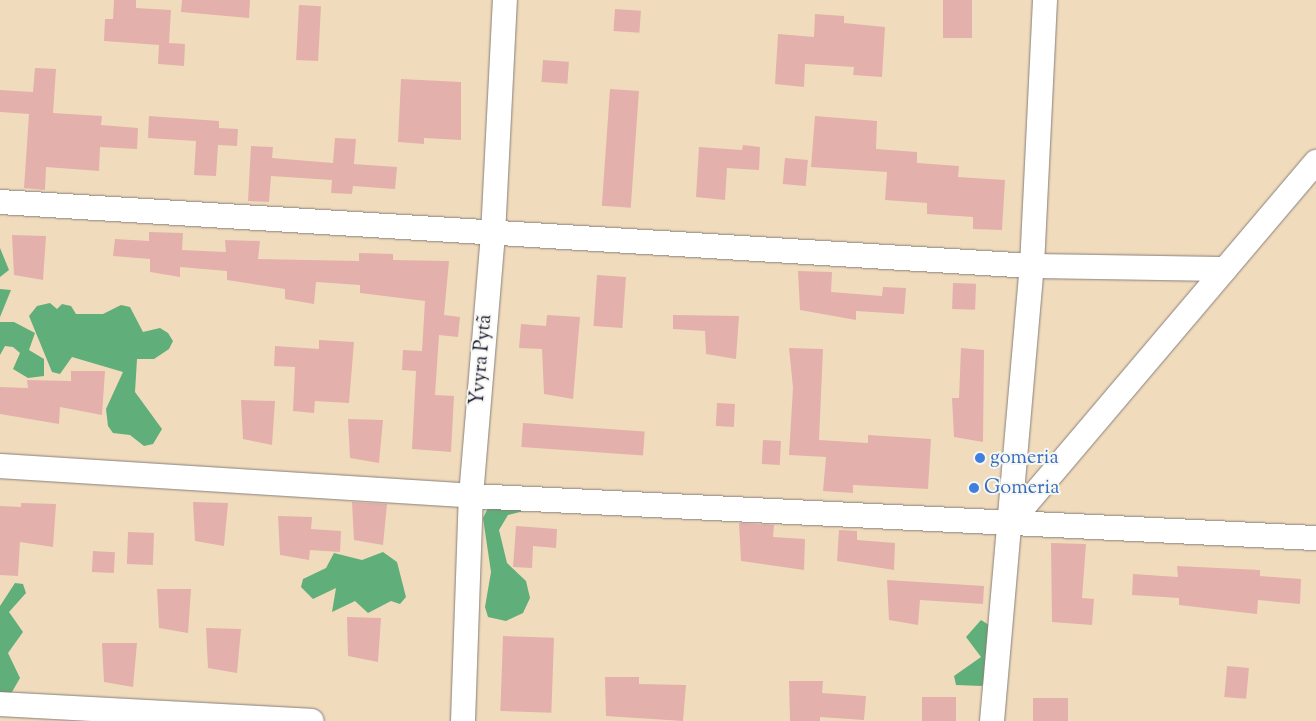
<!DOCTYPE html>
<html>
<head>
<meta charset="utf-8">
<style>
  body { margin:0 }
  #map { position:relative; width:1316px; height:721px; overflow:hidden; background:#f0dcbc; font-family:"Sorts Mill Goudy",serif }
  div>[style] { position:absolute }
  .forest>* { inset:0; background:#60ae79 }
  .building>* { inset:0; background:#e4b0ac; transform-origin:0 0 }
  .roads { filter:drop-shadow(0 0 1px #897f7c) drop-shadow(0 0 1px #897f7c) }
  .minor>* { height:24px; margin:-12px; padding:0 12px; transform-origin:12px; border-radius:12px; background:#fff }
  .dots>* { width:14px; height:14px; translate:-50% -50%; box-sizing:border-box; border:2px solid #f6f6f2; border-radius:50% }
  span { translate:-50% -50%; white-space:nowrap; text-align:center; line-height:1.15; -webkit-text-stroke:4px #f6f6f2; paint-order:stroke }
  .street-label { font-size:20px; color:#22223b }
  .shop-label { font-size:20px; color:#366cbe }
  .left { translate:0 -50%; text-align:left }
</style>
</head>
<body>
<div id="map">
  <div class="forest">
    <i style="clip-path:polygon(0 248px,9px 270px,0 277px)"></i>
    <i style="clip-path:polygon(0 289px,11px 290px,0 317px)"></i>
    <i style="clip-path:polygon(50px 303px,57px 309px,62px 304px,71px 306px,76px 314px,103px 314px,121px 305px,130px 307px,143px 332px,160px 328px,168px 333px,173px 341px,169px 349px,154px 359px,137px 359px,135px 392px,162px 429px,153px 444px,144px 446px,130px 435px,113px 433px,108px 426px,106px 409px,123px 372px,72px 357px,60px 374px,52px 372px,29px 316px,37px 306px)"></i>
    <i style="clip-path:polygon(0 322px,14px 322px,35px 333px,29px 350px,44px 359px,44px 376px,28px 378px,13px 369px,20px 353px,13px 347px,5px 346px,0 355px)"></i>
    <i style="clip-path:polygon(491px 502px,524px 506px,524px 511px,508px 515px,499px 530px,507px 563px,526px 581px,530px 598px,523px 613px,506px 621px,488px 617px,485px 607px,491px 572px,483px 518px)"></i>
    <i style="clip-path:polygon(383px 552px,397px 562px,406px 597px,400px 604px,391px 601px,368px 613px,355px 601px,332px 612px,336px 588px,313px 599px,301px 587px,303px 579px,326px 568px,334px 553px,362px 560px)"></i>
    <i style="clip-path:polygon(15px 583px,23px 584px,26px 593px,9px 612px,23px 632px,8px 653px,20px 678px,12px 692px,4px 696px,0 695px,0 606px)"></i>
    <i style="clip-path:polygon(981px 620px,989px 625px,988px 679px,982px 686px,956px 685px,954px 676px,981px 657px,966px 637px)"></i>
  </div>
  <div class="building">
    <i style="clip-path:polygon(114px 0,136px 0,136px 8px,171px 10px,169px 43px,185px 44px,184px 66px,158px 64px,159px 45px,104px 41px,105px 19px,113px 19px)"></i>
    <i style="clip-path:polygon(182px 0,250px 0,249px 18px,181px 12px)"></i>
    <i style="left:943px;top:0;width:29px;height:38px"></i>
    <i style="left:299px;top:5px;width:22px;height:55px;rotate:3deg"></i>
    <i style="left:615px;top:9px;width:26px;height:22px;rotate:4deg"></i>
    <i style="clip-path:polygon(815px 14px,844px 16px,844px 23px,885px 27px,882px 77px,853px 75px,854px 67px,805px 64px,804px 87px,775px 84px,778px 34px,814px 37px)"></i>
    <i style="left:543px;top:60px;width:26px;height:22px;rotate:4deg"></i>
    <i style="clip-path:polygon(35px 68px,56px 69px,53px 113px,102px 116px,101px 125px,138px 128px,137px 149px,100px 147px,99px 171px,46px 167px,45px 190px,24px 188px,29px 114px,0 112px,0 90px,33px 92px)"></i>
    <i style="clip-path:polygon(401px 79px,461px 82px,461px 140px,424px 138px,424px 144px,398px 142px)"></i>
    <i style="left:610px;top:89px;width:29px;height:117px;rotate:4deg"></i>
    <i style="clip-path:polygon(149px 116px,219px 121px,219px 128px,238px 129px,237px 146px,218px 145px,216px 176px,194px 175px,196px 141px,148px 138px)"></i>
    <i style="clip-path:polygon(815px 116px,877px 121px,876px 149px,917px 152px,917px 163px,959px 166px,958px 177px,1005px 180px,1002px 230px,973px 229px,973px 217px,927px 214px,927px 203px,885px 200px,887px 172px,811px 167px)"></i>
    <i style="clip-path:polygon(335px 138px,356px 139px,354px 164px,397px 167px,395px 189px,353px 186px,352px 194px,331px 193px,332px 180px,271px 176px,269px 202px,248px 201px,251px 146px,273px 147px,272px 158px,333px 163px)"></i>
    <i style="clip-path:polygon(743px 145px,760px 147px,759px 170px,727px 168px,725px 200px,696px 197px,699px 147px,742px 150px)"></i>
    <i style="left:785px;top:158px;width:23px;height:26px;rotate:5deg"></i>
    <i style="clip-path:polygon(149px 232px,183px 233px,182px 250px,226px 252px,225px 240px,260px 241px,258px 259px,359px 261px,359px 253px,393px 254px,393px 260px,449px 261px,444px 315px,460px 317px,458px 337px,439px 335px,435px 395px,454px 396px,451px 452px,412px 449px,416px 371px,402px 370px,403px 350px,422px 351px,425px 301px,360px 293px,360px 285px,316px 282px,314px 304px,285px 299px,285px 289px,227px 280px,227px 271px,180px 267px,180px 277px,150px 272px,150px 259px,113px 256px,115px 239px,149px 241px)"></i>
    <i style="clip-path:polygon(12px 235px,46px 236px,43px 280px,14px 275px)"></i>
    <i style="clip-path:polygon(798px 271px,832px 272px,831px 292px,882px 296px,883px 287px,906px 288px,904px 314px,856px 311px,856px 320px,800px 310px)"></i>
    <i style="left:597px;top:275px;width:29px;height:51px;rotate:4deg"></i>
    <i style="left:953px;top:283px;width:23px;height:26px;rotate:2deg"></i>
    <i style="clip-path:polygon(547px 315px,580px 317px,573px 399px,544px 394px,542px 349px,519px 348px,521px 324px,546px 326px)"></i>
    <i style="clip-path:polygon(673px 315px,739px 316px,736px 359px,706px 354px,705px 331px,673px 329px)"></i>
    <i style="clip-path:polygon(319px 340px,354px 342px,349px 403px,315px 401px,314px 413px,293px 411px,295px 367px,274px 366px,275px 346px,319px 349px)"></i>
    <i style="clip-path:polygon(789px 348px,823px 349px,819px 440px,868px 443px,868px 435px,931px 439px,928px 489px,853px 485px,853px 493px,823px 491px,826px 457px,789px 455px,793px 388px)"></i>
    <i style="clip-path:polygon(961px 348px,984px 350px,983px 442px,954px 437px,952px 398px,959px 398px)"></i>
    <i style="clip-path:polygon(71px 371px,105px 371px,102px 415px,60px 407px,59px 424px,0 414px,0 387px,28px 388px,27px 380px,71px 381px)"></i>
    <i style="clip-path:polygon(241px 400px,275px 401px,272px 445px,243px 439px)"></i>
    <i style="left:717px;top:403px;width:18px;height:23px;rotate:3deg"></i>
    <i style="clip-path:polygon(348px 419px,383px 420px,379px 463px,350px 458px)"></i>
    <i style="left:523px;top:423px;width:122px;height:24px;rotate:4deg"></i>
    <i style="left:763px;top:440px;width:18px;height:24px;rotate:3deg"></i>
    <i style="clip-path:polygon(193px 502px,228px 503px,224px 546px,195px 541px)"></i>
    <i style="clip-path:polygon(352px 502px,387px 504px,383px 545px,354px 540px)"></i>
    <i style="clip-path:polygon(21px 503px,56px 504px,53px 547px,20px 542px,18px 576px,0 575px,0 506px,21px 507px)"></i>
    <i style="clip-path:polygon(278px 516px,312px 517px,311px 529px,341px 531px,340px 552px,310px 550px,309px 560px,280px 555px)"></i>
    <i style="clip-path:polygon(739px 523px,774px 525px,773px 537px,805px 539px,804px 570px,741px 561px)"></i>
    <i style="clip-path:polygon(516px 526px,557px 529px,556px 548px,533px 546px,532px 568px,513px 567px)"></i>
    <i style="clip-path:polygon(839px 530px,857px 531px,857px 540px,895px 543px,894px 570px,837px 561px)"></i>
    <i style="left:128px;top:532px;width:26px;height:32px;rotate:2deg"></i>
    <i style="clip-path:polygon(1051px 543px,1086px 544px,1082px 598px,1094px 599px,1092px 625px,1052px 622px)"></i>
    <i style="left:93px;top:551px;width:22px;height:21px;rotate:3deg"></i>
    <i style="clip-path:polygon(1177px 566px,1260px 570px,1260px 576px,1301px 579px,1300px 604px,1258px 600px,1257px 614px,1179px 605px,1179px 598px,1132px 595px,1133px 574px,1178px 577px)"></i>
    <i style="clip-path:polygon(887px 580px,984px 586px,983px 604px,920px 600px,918px 625px,889px 620px)"></i>
    <i style="clip-path:polygon(157px 589px,191px 589px,188px 633px,159px 628px)"></i>
    <i style="clip-path:polygon(347px 617px,381px 618px,378px 662px,348px 656px)"></i>
    <i style="clip-path:polygon(206px 628px,241px 629px,237px 673px,208px 668px)"></i>
    <i style="left:503px;top:636px;width:51px;height:75px;rotate:2deg"></i>
    <i style="clip-path:polygon(102px 643px,137px 643px,133px 687px,104px 682px)"></i>
    <i style="left:1227px;top:666px;width:22px;height:31px;rotate:5deg"></i>
    <i style="clip-path:polygon(605px 677px,639px 677px,639px 684px,686px 685px,683px 721px,606px 716px)"></i>
    <i style="clip-path:polygon(789px 681px,823px 681px,822px 693px,866px 696px,864px 720px,820px 717px,820px 721px,790px 721px)"></i>
    <i style="left:922px;top:697px;width:34px;height:24px"></i>
    <i style="left:1033px;top:698px;width:35px;height:23px"></i>
  </div>
  <div class="roads">
    <div class="minor">
      <i style="left:0;top:202px;width:1034px;rotate:3.55deg"></i>
      <i style="left:1032px;top:266px;width:193px;rotate:0.9deg"></i>
      <i style="left:0;top:466px;width:472px;rotate:3.6deg"></i>
      <i style="left:471px;top:496px;width:846px;rotate:2.85deg"></i>
      <i style="left:1009px;top:524px;width:475px;rotate:-49.7deg"></i>
      <i style="left:0;top:704px;width:312px;rotate:3.1deg"></i>
      <i style="left:463px;top:721px;width:225px;rotate:-88deg"></i>
      <i style="left:471px;top:496px;width:262px;rotate:-85.2deg"></i>
      <i style="left:493px;top:235px;width:235px;rotate:-87.1deg"></i>
      <i style="left:992px;top:721px;width:457px;rotate:-85deg"></i>
      <i style="left:1032px;top:266px;width:266px;rotate:-87.2deg"></i>
    </div>
  </div>
  <div class="dots">
    <i style="left:980px;top:458px;background:#3f7fe0"></i>
    <i style="left:974px;top:488px;background:#3f7fe0"></i>
  </div>
  <div class="street-label">
    <span style="left:482px;top:360px;rotate:-85deg">Yvyra Pytã</span>
  </div>
  <div class="shop-label">
    <span class="left" style="left:990px;top:458px">gomeria</span>
    <span class="left" style="left:984px;top:488px">Gomeria</span>
  </div>
</div>
</body>
</html>
